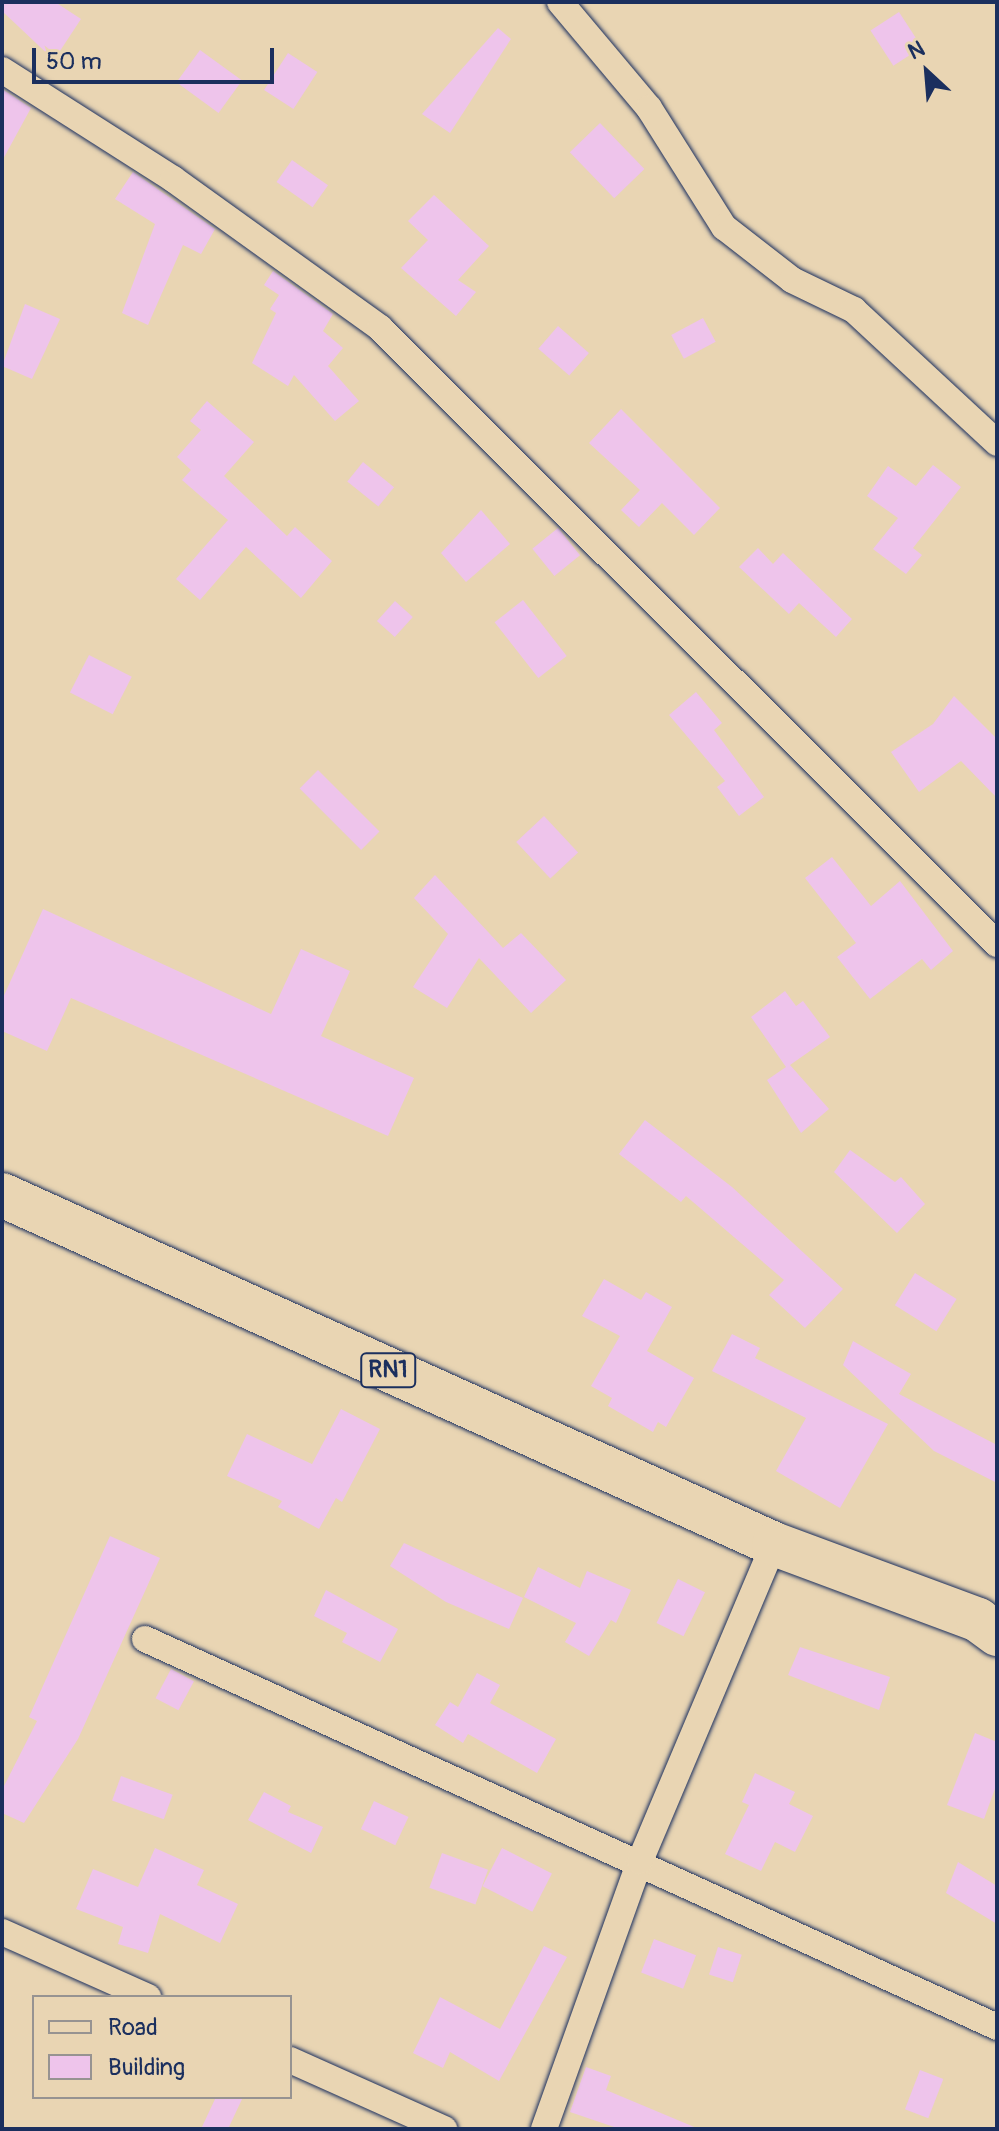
<!DOCTYPE html>
<html>
<head>
<meta charset="utf-8">
<style>
  body { margin:0 }
  #map { position:relative; width:999px; height:2131px; overflow:hidden; background:#e9d5b3; font-family:Pangolin,sans-serif }
  div>[style] { position:absolute }
  .building>* { inset:0; background:#eec4eb; transform-origin:0 0 }
  .roads { filter:drop-shadow(0 0 2px #1b2f5e) drop-shadow(0 0 2px #1b2f5e) }
  .street>* { height:26px; margin:-13px; padding:0 13px; transform-origin:13px; border-radius:13px; background:#e9d5b3 }
  .highway>* { height:44px; margin:-22px; padding:0 22px; transform-origin:22px; border-radius:22px; background:#e9d5b3 }
  span { translate:-50% -50%; white-space:nowrap; text-align:center; line-height:1.15; -webkit-text-stroke:7px #e9d5b3; paint-order:stroke }
  .shield-label span { padding:2px 6px; background:#e9d5b3; border:2px solid; border-radius:6px; -webkit-text-stroke-width:0 }
  .shield-label { font-size:24px; color:#1b2f5e; font-weight:700 }
  .frame { position:absolute; inset:0; border:4px solid #1b2f5e; pointer-events:none }
  .legend { position:absolute; left:32px; top:1995px; width:260px; height:104px; box-sizing:border-box; background:#e9d5b3; border:2px solid #979391; margin:0; padding:10px 14px; list-style:none; font-size:24px; color:#1b2f5e }
  .legend li { display:flex; align-items:center; gap:16px; height:40px }
  .legend b { width:40px; border:2px solid #979391 }
  .north { position:absolute; left:887px; top:32px; width:80px; height:80px; -webkit-text-stroke:6px #e9d5b3; paint-order:stroke; rotate:334deg; font-size:22px; font-weight:700; line-height:32px; text-align:center; color:#1b2f5e }
  .north::after { content:''; display:block; margin:auto; width:28px; height:36px; background:#1b2f5e; clip-path:polygon(50% 0,100% 100%,50% 72%,0 100%) }
  .scale { position:absolute; left:32px; top:48px; width:242px; height:36px; box-sizing:border-box; border:4px solid #1b2f5e; border-top:0; padding-left:10px; font-size:24px; line-height:28px; white-space:nowrap; color:#1b2f5e; -webkit-text-stroke:6px #e9d5b3; paint-order:stroke }
</style>
</head>
<body>
<div id="map">
  <div class="building">
    <i style="clip-path:polygon(2px 2px,55px 2px,81px 19px,54px 60px,2px 11px)"></i>
    <i style="left:899px;top:12px;width:42px;height:34px;rotate:57deg"></i>
    <i style="clip-path:polygon(498px 28px,511px 39px,450px 133px,422px 114px)"></i>
    <i style="left:200px;top:50px;width:52px;height:40px;rotate:36deg"></i>
    <i style="left:288px;top:53px;width:35px;height:44px;rotate:33deg"></i>
    <i style="clip-path:polygon(2px 89px,31px 108px,2px 161px)"></i>
    <i style="left:600px;top:123px;width:64px;height:42px;rotate:46deg"></i>
    <i style="left:292px;top:160px;width:44px;height:27px;rotate:35deg"></i>
    <i style="clip-path:polygon(133px 172px,215px 229px,201px 254px,183px 245px,148px 325px,122px 313px,155px 224px,115px 199px)"></i>
    <i style="clip-path:polygon(434px 195px,489px 246px,458px 280px,476px 292px,456px 316px,401px 268px,428px 240px,408px 221px)"></i>
    <i style="clip-path:polygon(273px 271px,333px 314px,323px 331px,343px 348px,328px 366px,359px 401px,335px 421px,294px 375px,288px 386px,252px 363px,276px 313px,270px 309px,279px 295px,264px 285px)"></i>
    <i style="clip-path:polygon(25px 304px,60px 319px,32px 379px,2px 366px)"></i>
    <i style="left:703px;top:318px;width:27px;height:36px;rotate:62deg"></i>
    <i style="left:558px;top:326px;width:41px;height:30px;rotate:41deg"></i>
    <i style="clip-path:polygon(207px 401px,254px 442px,224px 476px,287px 536px,295px 527px,332px 561px,301px 598px,246px 547px,200px 600px,176px 579px,228px 520px,182px 480px,191px 470px,177px 457px,201px 430px,190px 421px)"></i>
    <i style="clip-path:polygon(621px 409px,720px 508px,694px 535px,662px 503px,639px 527px,621px 510px,640px 490px,589px 443px)"></i>
    <i style="left:363px;top:462px;width:40px;height:25px;rotate:39deg"></i>
    <i style="clip-path:polygon(933px 465px,961px 487px,913px 548px,922px 555px,906px 574px,873px 549px,898px 518px,867px 496px,888px 466px,916px 486px)"></i>
    <i style="clip-path:polygon(481px 510px,510px 544px,466px 582px,441px 553px)"></i>
    <i style="left:558px;top:528px;width:35px;height:33px;rotate:51deg"></i>
    <i style="clip-path:polygon(758px 548px,773px 564px,783px 553px,852px 619px,836px 637px,799px 603px,789px 614px,739px 567px)"></i>
    <i style="left:523px;top:600px;width:71px;height:36px;rotate:52deg"></i>
    <i style="left:395px;top:601px;width:24px;height:27px;rotate:42deg"></i>
    <i style="left:89px;top:655px;width:48px;height:42px;rotate:27deg"></i>
    <i style="clip-path:polygon(696px 692px,722px 723px,714px 730px,764px 797px,739px 816px,717px 787px,725px 781px,669px 715px)"></i>
    <i style="clip-path:polygon(954px 696px,997px 739px,997px 798px,961px 761px,919px 792px,891px 752px,933px 724px)"></i>
    <i style="left:318px;top:770px;width:87px;height:26px;rotate:45deg"></i>
    <i style="left:544px;top:816px;width:50px;height:38px;rotate:47deg"></i>
    <i style="clip-path:polygon(832px 857px,871px 906px,900px 881px,953px 951px,931px 970px,922px 959px,870px 999px,837px 957px,856px 943px,805px 878px)"></i>
    <i style="clip-path:polygon(435px 875px,503px 948px,521px 933px,566px 980px,531px 1013px,479px 958px,447px 1008px,413px 987px,448px 934px,414px 898px)"></i>
    <i style="clip-path:polygon(43px 909px,271px 1014px,301px 949px,350px 971px,321px 1036px,414px 1078px,388px 1136px,71px 998px,47px 1051px,2px 1031px,2px 1000px)"></i>
    <i style="clip-path:polygon(785px 991px,796px 1006px,803px 1001px,830px 1037px,790px 1065px,829px 1109px,801px 1133px,767px 1080px,786px 1067px,751px 1017px)"></i>
    <i style="clip-path:polygon(645px 1120px,732px 1187px,843px 1289px,805px 1328px,769px 1295px,784px 1280px,686px 1196px,681px 1202px,619px 1154px)"></i>
    <i style="clip-path:polygon(850px 1150px,895px 1182px,901px 1177px,925px 1204px,897px 1233px,834px 1172px)"></i>
    <i style="left:915px;top:1273px;width:49px;height:38px;rotate:32deg"></i>
    <i style="clip-path:polygon(604px 1279px,641px 1300px,646px 1292px,672px 1307px,647px 1351px,694px 1378px,666px 1427px,658px 1422px,653px 1432px,608px 1406px,612px 1398px,591px 1386px,620px 1336px,582px 1316px)"></i>
    <i style="clip-path:polygon(732px 1334px,760px 1348px,755px 1358px,888px 1424px,840px 1508px,776px 1471px,806px 1418px,712px 1371px)"></i>
    <i style="clip-path:polygon(853px 1341px,911px 1374px,899px 1394px,997px 1445px,997px 1483px,934px 1451px,843px 1365px)"></i>
    <i style="clip-path:polygon(341px 1409px,380px 1429px,342px 1502px,336px 1498px,319px 1529px,278px 1507px,282px 1501px,227px 1476px,247px 1434px,312px 1464px)"></i>
    <i style="clip-path:polygon(110px 1536px,160px 1558px,78px 1739px,24px 1823px,2px 1813px,2px 1790px,37px 1721px,29px 1717px)"></i>
    <i style="clip-path:polygon(404px 1543px,523px 1598px,509px 1629px,446px 1602px,390px 1566px)"></i>
    <i style="clip-path:polygon(538px 1567px,580px 1588px,587px 1571px,631px 1590px,616px 1623px,611px 1620px,589px 1656px,565px 1642px,576px 1623px,524px 1597px)"></i>
    <i style="left:678px;top:1579px;width:30px;height:49px;rotate:26deg"></i>
    <i style="clip-path:polygon(326px 1590px,398px 1629px,380px 1662px,342px 1642px,347px 1633px,314px 1616px)"></i>
    <i style="clip-path:polygon(800px 1647px,890px 1677px,879px 1710px,788px 1675px)"></i>
    <i style="left:171px;top:1669px;width:26px;height:33px;rotate:28deg"></i>
    <i style="clip-path:polygon(477px 1673px,500px 1685px,490px 1703px,556px 1739px,537px 1773px,468px 1734px,463px 1743px,435px 1725px,450px 1702px,458px 1707px)"></i>
    <i style="clip-path:polygon(975px 1733px,997px 1742px,997px 1783px,984px 1819px,947px 1805px)"></i>
    <i style="clip-path:polygon(755px 1773px,795px 1792px,789px 1804px,813px 1816px,795px 1852px,775px 1842px,761px 1871px,725px 1854px,749px 1805px,742px 1802px)"></i>
    <i style="left:121px;top:1776px;width:55px;height:26px;rotate:20deg"></i>
    <i style="clip-path:polygon(264px 1792px,291px 1806px,288px 1812px,323px 1827px,311px 1853px,248px 1820px)"></i>
    <i style="left:374px;top:1801px;width:38px;height:31px;rotate:25deg"></i>
    <i style="clip-path:polygon(155px 1848px,204px 1870px,197px 1885px,238px 1904px,220px 1943px,160px 1914px,148px 1953px,118px 1944px,123px 1927px,76px 1909px,93px 1869px,138px 1887px)"></i>
    <i style="left:502px;top:1848px;width:56px;height:43px;rotate:27deg"></i>
    <i style="left:442px;top:1853px;width:49px;height:37px;rotate:20deg"></i>
    <i style="clip-path:polygon(958px 1862px,997px 1886px,997px 1924px,946px 1893px)"></i>
    <i style="left:654px;top:1939px;width:45px;height:36px;rotate:21deg"></i>
    <i style="clip-path:polygon(544px 1946px,567px 1957px,499px 2081px,450px 2052px,443px 2068px,413px 2053px,440px 1997px,500px 2029px)"></i>
    <i style="left:718px;top:1947px;width:25px;height:29px;rotate:18deg"></i>
    <i style="clip-path:polygon(586px 2067px,611px 2076px,606px 2090px,699px 2129px,620px 2129px,570px 2112px)"></i>
    <i style="left:920px;top:2070px;width:25px;height:42px;rotate:21deg"></i>
    <i style="clip-path:polygon(216px 2097px,243px 2097px,228px 2129px,201px 2129px)"></i>
  </div>
  <div class="roads">
    <div class="street">
      <i style="left:560px;top:2px;width:138px;rotate:50deg"></i>
      <i style="left:649px;top:108px;width:141px;rotate:57.8deg"></i>
      <i style="left:724px;top:227px;width:86px;rotate:37.9deg"></i>
      <i style="left:792px;top:280px;width:69px;rotate:25.8deg"></i>
      <i style="left:854px;top:310px;width:195px;rotate:42.9deg"></i>
      <i style="left:2px;top:70px;width:203px;rotate:32.5deg"></i>
      <i style="left:173px;top:179px;width:255px;rotate:35.7deg"></i>
      <i style="left:380px;top:328px;width:872px;rotate:44.95deg"></i>
      <i style="left:145px;top:1639px;width:936px;rotate:24.48deg"></i>
      <i style="left:2px;top:1932px;width:160px;rotate:24deg"></i>
      <i style="left:290px;top:2060px;width:169px;rotate:24.1deg"></i>
      <i style="left:544px;top:2129px;width:285px;rotate:-70.3deg"></i>
      <i style="left:640px;top:1861px;width:344px;rotate:-67.1deg"></i>
    </div>
    <div class="highway">
      <i style="left:2px;top:1195px;width:847px;rotate:24.33deg"></i>
      <i style="left:774px;top:1544px;width:218px;rotate:20.4deg"></i>
      <i style="left:978px;top:1620px;width:24px;rotate:36deg"></i>
    </div>
  </div>
  <div class="shield-label">
    <span style="left:388px;top:1370px">RN1</span>
  </div>
  <div class="frame"></div>
  <ul class="legend">
  <li><b style="height:10px;background:#e9d5b3"></b>Road</li>
  <li><b style="height:22px;background:#eec4eb"></b>Building</li>
  </ul>
  <div class="north">N</div>
  <div class="scale">50 m</div>
</div>
</body>
</html>
